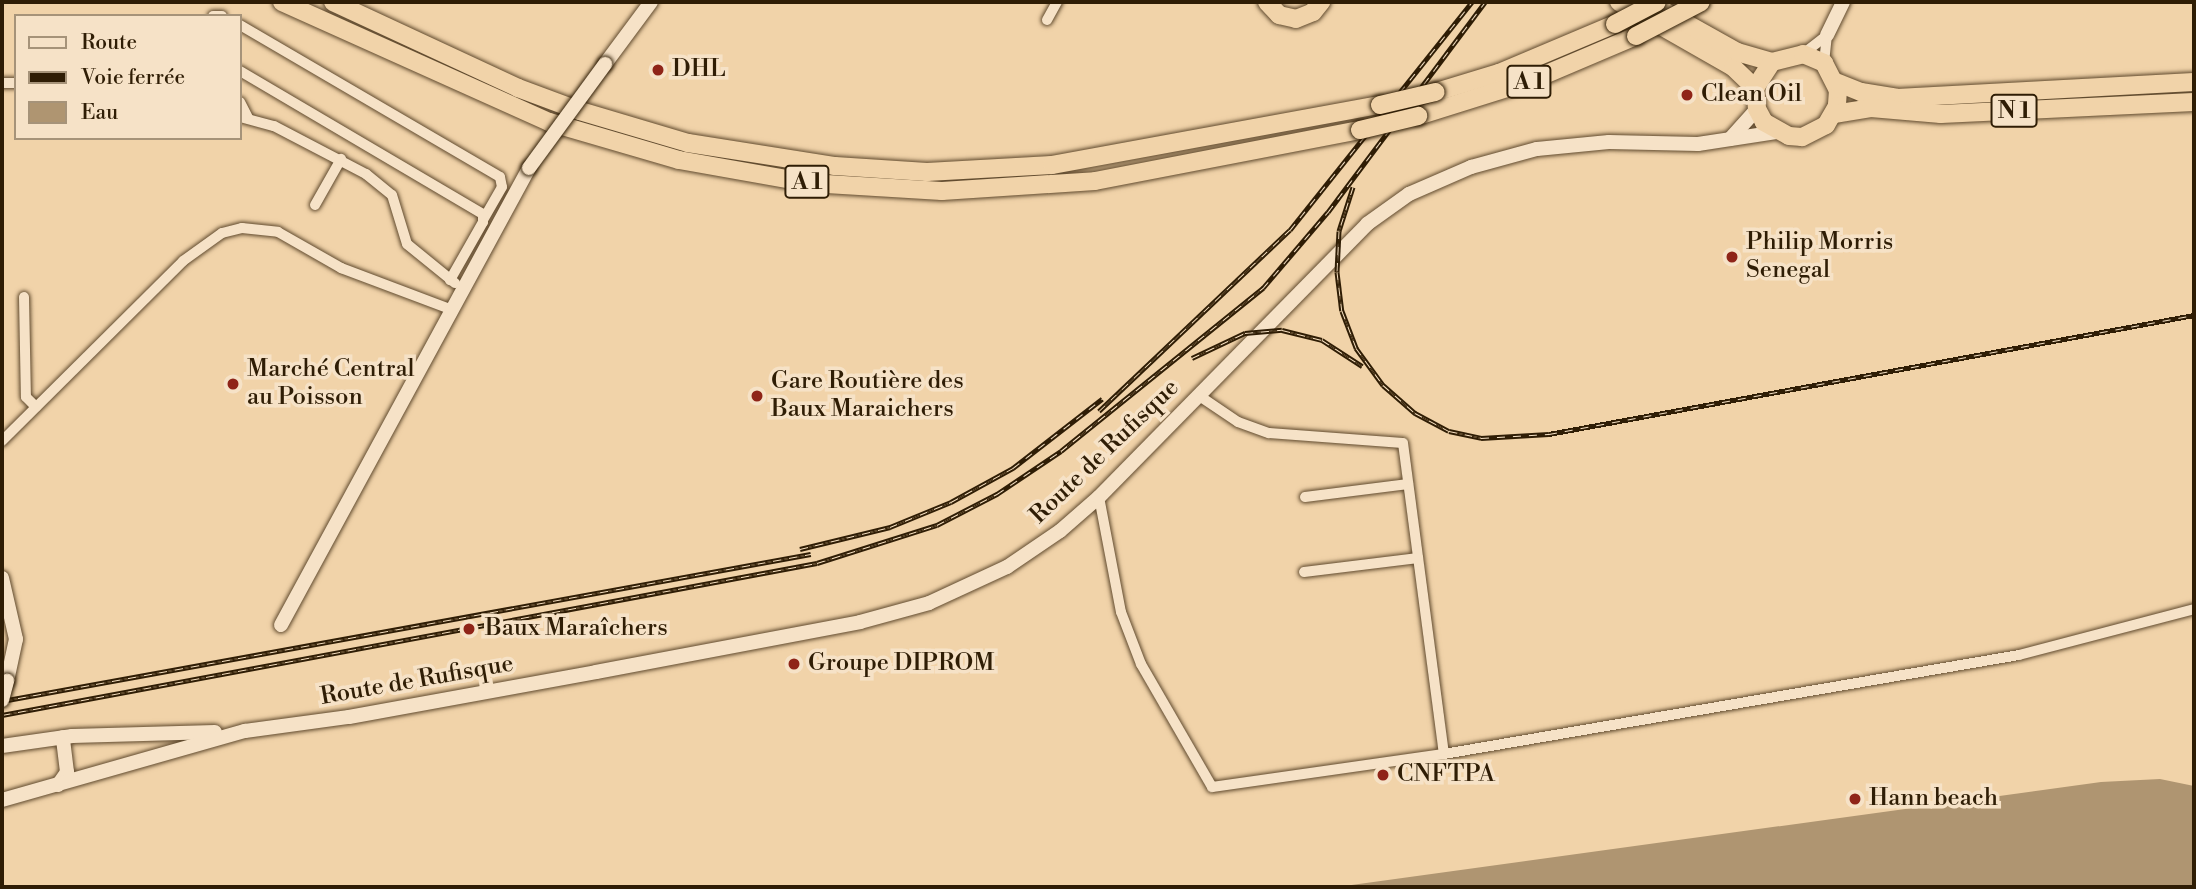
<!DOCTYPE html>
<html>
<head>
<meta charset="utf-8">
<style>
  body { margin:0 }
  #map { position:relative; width:2196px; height:889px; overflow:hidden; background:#f1d3a9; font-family:"Libre Bodoni",serif }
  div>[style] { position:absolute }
  .water>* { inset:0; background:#af9571 }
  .roads { filter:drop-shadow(0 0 2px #604a2e) drop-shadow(0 0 2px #604a2e) }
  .street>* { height:10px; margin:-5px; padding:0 5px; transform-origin:5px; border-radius:5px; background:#f6e2c7 }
  .secondary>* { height:14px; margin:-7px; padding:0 7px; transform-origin:7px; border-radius:7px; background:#f6e2c7 }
  .highway>* { height:18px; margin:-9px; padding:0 9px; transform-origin:9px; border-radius:9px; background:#f1d3a9 }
  .rail>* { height:5px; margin-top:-2.5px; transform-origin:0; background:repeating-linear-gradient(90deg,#f6e2c7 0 8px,#2f1d05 0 16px); box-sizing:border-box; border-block:2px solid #2f1d05 }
  .bridges { filter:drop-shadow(0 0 2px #2f1d05) drop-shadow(0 0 2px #2f1d05) }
  .secondary-bridge>* { height:14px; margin:-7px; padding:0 7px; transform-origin:7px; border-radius:7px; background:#f6e2c7 }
  .highway-bridge>* { height:18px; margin:-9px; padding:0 9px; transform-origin:9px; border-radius:9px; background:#f1d3a9 }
  .dots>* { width:19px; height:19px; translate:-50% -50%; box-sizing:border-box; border:4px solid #f6e2c7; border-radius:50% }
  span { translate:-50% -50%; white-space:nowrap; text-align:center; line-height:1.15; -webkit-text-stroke:7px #f6e2c7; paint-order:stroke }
  .shield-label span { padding:2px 5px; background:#f6e2c7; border:2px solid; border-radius:5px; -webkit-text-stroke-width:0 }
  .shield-label { font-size:23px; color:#2f1d05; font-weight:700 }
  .poi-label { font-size:24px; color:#2f1d05 }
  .left { translate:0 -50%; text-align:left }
  .street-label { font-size:24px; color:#2f1d05 }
  .frame { position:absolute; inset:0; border:4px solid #2f1d05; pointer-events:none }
  .legend { position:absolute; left:14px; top:14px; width:228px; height:126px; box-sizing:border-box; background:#f6e2c7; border:2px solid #a69379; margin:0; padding:9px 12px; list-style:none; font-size:21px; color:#2f1d05 }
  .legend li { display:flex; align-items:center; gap:14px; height:35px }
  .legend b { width:35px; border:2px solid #a69379 }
</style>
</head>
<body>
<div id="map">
  <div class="water">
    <i style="clip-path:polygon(2160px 779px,2194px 786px,2194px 887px,1337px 887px,2101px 782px)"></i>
  </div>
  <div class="roads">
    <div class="street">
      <i style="left:213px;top:16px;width:9px"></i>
      <i style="left:1047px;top:20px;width:21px;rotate:-61deg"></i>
      <i style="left:240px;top:25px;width:301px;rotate:30.3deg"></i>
      <i style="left:500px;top:177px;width:10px;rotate:79deg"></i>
      <i style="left:502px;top:187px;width:36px;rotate:120deg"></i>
      <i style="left:1803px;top:54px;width:31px;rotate:-38deg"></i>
      <i style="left:1824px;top:63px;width:28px;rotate:-84deg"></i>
      <i style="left:240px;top:71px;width:282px;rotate:30.5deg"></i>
      <i style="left:483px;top:214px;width:8px;rotate:90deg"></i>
      <i style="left:483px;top:222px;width:67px;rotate:119.6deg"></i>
      <i style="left:2px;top:83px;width:14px"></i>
      <i style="left:240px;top:102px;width:18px;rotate:63deg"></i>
      <i style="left:240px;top:117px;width:35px;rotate:15deg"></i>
      <i style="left:274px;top:126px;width:104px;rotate:27.6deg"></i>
      <i style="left:366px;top:174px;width:33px;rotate:39deg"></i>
      <i style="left:392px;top:195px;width:51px;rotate:73deg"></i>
      <i style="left:407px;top:244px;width:62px;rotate:39.1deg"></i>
      <i style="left:315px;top:205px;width:53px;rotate:-60.5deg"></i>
      <i style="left:24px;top:297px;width:100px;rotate:88.9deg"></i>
      <i style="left:26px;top:397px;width:14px;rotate:45deg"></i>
      <i style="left:1198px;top:395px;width:48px;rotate:34deg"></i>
      <i style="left:1238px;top:422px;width:33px;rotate:20deg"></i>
      <i style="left:1269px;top:433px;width:134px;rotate:4.3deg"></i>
      <i style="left:1403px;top:443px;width:314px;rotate:82.5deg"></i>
      <i style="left:2px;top:441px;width:255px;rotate:-44.8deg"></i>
      <i style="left:183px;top:261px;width:48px;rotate:-35.7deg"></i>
      <i style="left:222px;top:233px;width:21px;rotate:-14deg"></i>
      <i style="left:242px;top:228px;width:36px;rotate:6deg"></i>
      <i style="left:278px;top:232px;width:73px;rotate:29.7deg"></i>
      <i style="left:341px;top:268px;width:116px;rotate:20.6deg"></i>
      <i style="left:1099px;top:497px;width:117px;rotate:79.2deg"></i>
      <i style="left:1121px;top:612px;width:56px;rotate:69deg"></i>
      <i style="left:1141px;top:664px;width:142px;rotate:60deg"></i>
      <i style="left:1212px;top:787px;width:234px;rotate:-8.1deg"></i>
      <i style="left:1444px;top:754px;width:583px;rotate:-9.77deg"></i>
      <i style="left:2019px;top:655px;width:181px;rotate:-14.7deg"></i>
      <i style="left:1305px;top:497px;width:104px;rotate:-7.2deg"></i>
      <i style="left:1304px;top:572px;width:115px;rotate:-7deg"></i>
    </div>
    <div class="secondary">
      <i style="left:1827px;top:35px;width:37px;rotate:-64deg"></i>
      <i style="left:605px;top:64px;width:77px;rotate:-53.4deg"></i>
      <i style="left:1730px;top:139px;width:40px;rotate:-48deg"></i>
      <i style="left:2px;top:578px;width:63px;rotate:77.1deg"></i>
      <i style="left:16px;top:639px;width:43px;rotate:102.1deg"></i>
      <i style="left:281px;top:625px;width:520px;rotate:-61.51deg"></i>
      <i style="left:2px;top:746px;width:71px;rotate:-8.1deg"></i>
      <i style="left:72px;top:736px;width:143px;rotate:-1.6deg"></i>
      <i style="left:58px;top:785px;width:16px;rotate:-55deg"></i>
      <i style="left:67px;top:772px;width:35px;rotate:-97deg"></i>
      <i style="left:2px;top:800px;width:253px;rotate:-15.9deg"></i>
      <i style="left:245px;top:731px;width:105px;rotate:-7.7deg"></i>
      <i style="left:349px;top:717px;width:251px;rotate:-10.3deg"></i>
      <i style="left:596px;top:672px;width:269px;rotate:-10.7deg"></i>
      <i style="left:860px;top:622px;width:72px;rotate:-15.4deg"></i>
      <i style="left:929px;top:603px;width:86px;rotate:-24.8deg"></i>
      <i style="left:1007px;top:567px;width:64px;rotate:-34.2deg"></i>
      <i style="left:1060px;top:531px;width:52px;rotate:-41.1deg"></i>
      <i style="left:1099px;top:497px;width:383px;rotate:-45.5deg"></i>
      <i style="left:1367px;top:224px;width:52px;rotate:-35.5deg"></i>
      <i style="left:1409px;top:194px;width:68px;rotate:-23.5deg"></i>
      <i style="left:1471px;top:167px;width:68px;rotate:-15.3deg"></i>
      <i style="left:1537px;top:149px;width:72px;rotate:-5.6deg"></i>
      <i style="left:1609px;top:142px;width:89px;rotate:1.3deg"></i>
      <i style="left:1698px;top:144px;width:79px;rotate:-8.7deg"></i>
    </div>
    <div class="highway">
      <i style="left:282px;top:2px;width:293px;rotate:24.2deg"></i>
      <i style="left:549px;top:122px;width:135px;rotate:16.3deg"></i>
      <i style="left:679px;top:160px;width:133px;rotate:10deg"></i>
      <i style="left:810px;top:183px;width:132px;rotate:3.5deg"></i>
      <i style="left:942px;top:191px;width:153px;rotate:-3.7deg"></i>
      <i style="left:1095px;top:181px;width:270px;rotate:-10.9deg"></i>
      <i style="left:333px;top:2px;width:204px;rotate:24.9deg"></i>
      <i style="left:518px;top:88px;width:66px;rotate:20.4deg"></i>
      <i style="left:580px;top:111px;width:113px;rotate:16.5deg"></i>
      <i style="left:688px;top:143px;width:149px;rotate:8.9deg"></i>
      <i style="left:835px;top:166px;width:92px;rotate:3.7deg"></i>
      <i style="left:927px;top:172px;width:125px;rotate:-3.2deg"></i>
      <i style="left:1052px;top:165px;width:333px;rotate:-10.4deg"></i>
      <i style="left:1267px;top:2px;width:18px;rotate:47deg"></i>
      <i style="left:1279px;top:15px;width:17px;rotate:13deg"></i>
      <i style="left:1296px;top:19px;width:18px;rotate:-22deg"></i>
      <i style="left:1313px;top:12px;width:13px;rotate:-51deg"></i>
      <i style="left:1619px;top:2px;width:131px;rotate:29.7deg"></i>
      <i style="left:1733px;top:67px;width:30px;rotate:44deg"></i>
      <i style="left:1648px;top:2px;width:102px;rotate:29.3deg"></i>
      <i style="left:1737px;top:52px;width:36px;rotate:16deg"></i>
      <i style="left:1772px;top:62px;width:32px;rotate:-14deg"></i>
      <i style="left:1803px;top:54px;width:23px;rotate:23deg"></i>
      <i style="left:1824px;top:63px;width:30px;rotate:63deg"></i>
      <i style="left:1838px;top:90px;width:16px;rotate:94deg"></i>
      <i style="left:1837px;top:106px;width:22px;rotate:120deg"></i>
      <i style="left:1826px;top:125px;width:27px;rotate:153deg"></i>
      <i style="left:1802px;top:137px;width:13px;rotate:-176deg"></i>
      <i style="left:1789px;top:136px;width:29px;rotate:-151deg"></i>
      <i style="left:1764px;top:122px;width:15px;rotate:-118deg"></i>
      <i style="left:1757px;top:109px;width:21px;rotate:-95deg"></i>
      <i style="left:1755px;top:88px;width:31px;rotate:-57deg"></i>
      <i style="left:1836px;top:82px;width:27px;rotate:22deg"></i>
      <i style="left:1861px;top:92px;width:36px;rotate:9deg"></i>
      <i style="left:1897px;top:98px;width:297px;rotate:-3.1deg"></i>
      <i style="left:1436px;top:92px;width:66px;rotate:-16.8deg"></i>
      <i style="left:1499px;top:73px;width:126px;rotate:-22.9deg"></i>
      <i style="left:1834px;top:114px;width:37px;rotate:-9deg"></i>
      <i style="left:1871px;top:108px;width:70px;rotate:4.9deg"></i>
      <i style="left:1941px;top:114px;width:253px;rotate:-2.7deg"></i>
      <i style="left:1418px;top:116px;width:117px;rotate:-17.4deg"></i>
      <i style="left:1530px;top:81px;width:115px;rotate:-23deg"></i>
    </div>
  </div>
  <div class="rail">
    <i style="left:1353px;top:187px;width:46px;rotate:107.7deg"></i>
    <i style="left:1339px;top:231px;width:41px;rotate:92.8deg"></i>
    <i style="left:1337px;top:272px;width:39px;rotate:83deg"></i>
    <i style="left:1342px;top:311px;width:40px;rotate:69deg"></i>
    <i style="left:1356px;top:348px;width:46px;rotate:53.9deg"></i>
    <i style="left:1383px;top:385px;width:43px;rotate:41.2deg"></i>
    <i style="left:1415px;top:413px;width:38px;rotate:28deg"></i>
    <i style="left:1449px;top:431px;width:33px;rotate:12deg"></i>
    <i style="left:1481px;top:438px;width:68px;rotate:-3.4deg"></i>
    <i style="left:1549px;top:434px;width:656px;rotate:-10.45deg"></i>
    <i style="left:1192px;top:358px;width:59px;rotate:-25.3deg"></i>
    <i style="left:1245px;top:333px;width:37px;rotate:-5deg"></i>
    <i style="left:1282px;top:330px;width:41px;rotate:14deg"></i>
    <i style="left:1322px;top:340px;width:48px;rotate:33deg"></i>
    <i style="left:1099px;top:411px;width:263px;rotate:-43.5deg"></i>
    <i style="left:1290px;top:230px;width:292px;rotate:-51.4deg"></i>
    <i style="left:800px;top:549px;width:93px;rotate:-13.7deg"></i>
    <i style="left:890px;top:527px;width:66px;rotate:-22.3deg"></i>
    <i style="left:951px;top:502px;width:71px;rotate:-28.7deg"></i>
    <i style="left:1013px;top:468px;width:113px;rotate:-37.8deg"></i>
    <i style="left:2px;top:701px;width:822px;rotate:-10.3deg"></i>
    <i style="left:2px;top:715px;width:829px;rotate:-10.56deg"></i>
    <i style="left:817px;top:563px;width:126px;rotate:-17.6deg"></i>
    <i style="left:937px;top:525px;width:68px;rotate:-27.3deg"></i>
    <i style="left:997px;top:494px;width:77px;rotate:-33.9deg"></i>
    <i style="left:1061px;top:451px;width:260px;rotate:-38.9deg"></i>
    <i style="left:1263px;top:288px;width:100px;rotate:-49.5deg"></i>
    <i style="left:1328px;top:212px;width:262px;rotate:-53.2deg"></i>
  </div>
  <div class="bridges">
    <div class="secondary-bridge">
      <i style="left:529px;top:168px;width:129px;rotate:-53.8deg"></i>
      <i style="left:2px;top:700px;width:20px;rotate:-75deg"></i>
    </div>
    <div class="highway-bridge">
      <i style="left:1615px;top:24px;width:47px;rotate:-27.6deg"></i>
      <i style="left:1636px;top:36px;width:73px;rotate:-27.6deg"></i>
      <i style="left:1380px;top:105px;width:57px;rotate:-13.1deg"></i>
      <i style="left:1360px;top:130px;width:60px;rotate:-13.6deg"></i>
    </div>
  </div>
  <div class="dots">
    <i style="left:658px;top:70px;background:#8f2418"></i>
    <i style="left:1687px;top:95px;background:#8f2418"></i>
    <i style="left:1732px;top:257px;background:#8f2418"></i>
    <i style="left:233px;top:384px;background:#8f2418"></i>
    <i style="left:757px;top:396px;background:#8f2418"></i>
    <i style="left:469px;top:629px;background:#8f2418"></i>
    <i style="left:794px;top:664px;background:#8f2418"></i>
    <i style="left:1383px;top:775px;background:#8f2418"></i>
    <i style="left:1855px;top:799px;background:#8f2418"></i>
  </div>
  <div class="shield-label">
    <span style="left:1529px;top:82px">A 1</span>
    <span style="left:2014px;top:111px">N 1</span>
    <span style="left:807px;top:182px">A 1</span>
  </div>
  <div class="poi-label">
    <span class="left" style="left:672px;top:70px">DHL</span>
    <span class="left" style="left:1701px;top:95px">Clean Oil</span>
    <span class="left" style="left:1746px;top:257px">Philip Morris<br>Senegal</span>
    <span class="left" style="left:247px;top:384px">Marché Central<br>au Poisson</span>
    <span class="left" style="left:771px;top:396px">Gare Routière des<br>Baux Maraichers</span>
    <span class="left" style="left:485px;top:629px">Baux Maraîchers</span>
    <span class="left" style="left:808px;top:664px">Groupe DIPROM</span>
    <span class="left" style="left:1397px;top:775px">CNFTPA</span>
    <span class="left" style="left:1869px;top:799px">Hann beach</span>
  </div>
  <div class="street-label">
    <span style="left:1105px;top:452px;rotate:-44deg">Route de Rufisque</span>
    <span style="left:417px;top:681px;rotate:-10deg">Route de Rufisque</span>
  </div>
  <div class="frame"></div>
  <ul class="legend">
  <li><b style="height:9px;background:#f6e2c7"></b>Route</li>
  <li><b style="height:9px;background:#2f1d05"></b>Voie ferrée</li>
  <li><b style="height:19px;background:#af9571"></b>Eau</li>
  </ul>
</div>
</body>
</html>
